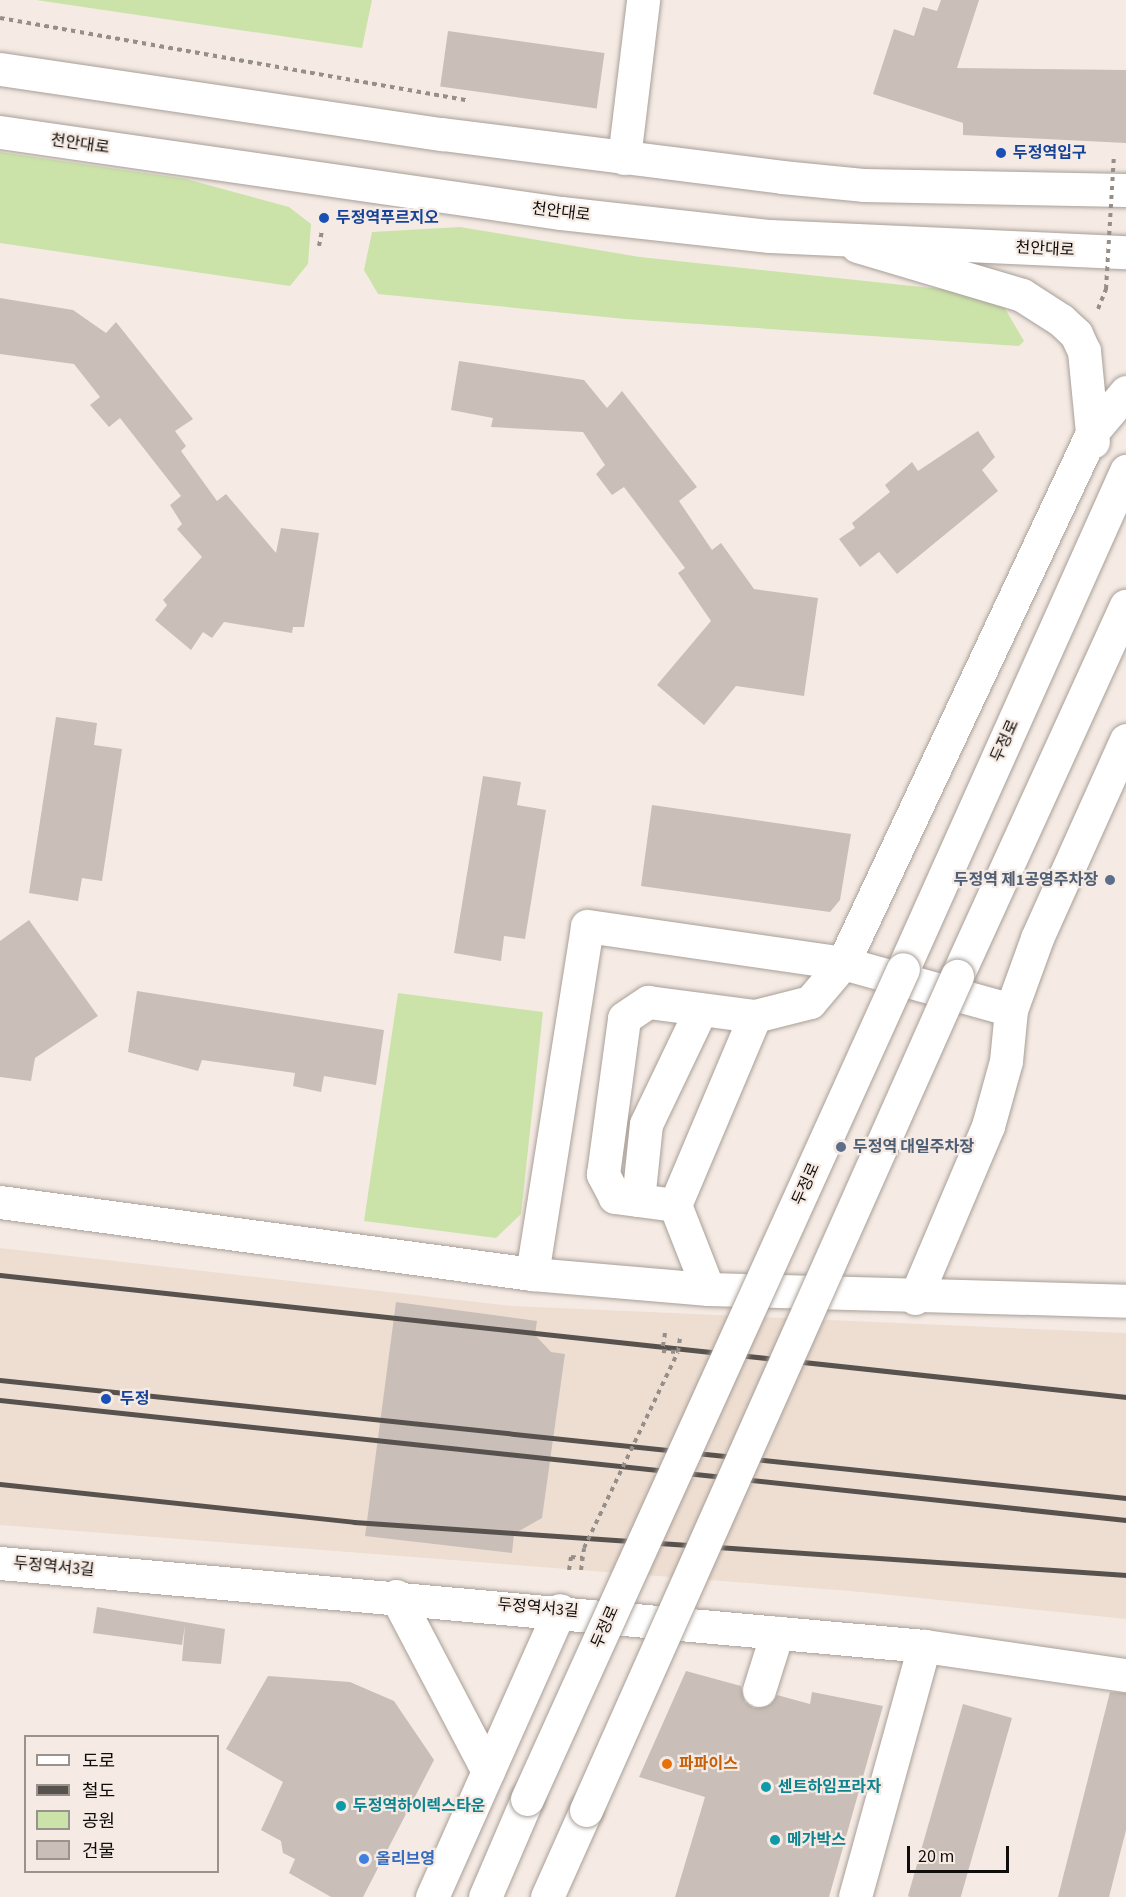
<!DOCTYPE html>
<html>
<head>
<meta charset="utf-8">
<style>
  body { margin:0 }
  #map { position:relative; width:1126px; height:1897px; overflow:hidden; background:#f5ebe4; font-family:"Source Sans 3","Noto Sans KR",sans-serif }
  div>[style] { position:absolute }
  .built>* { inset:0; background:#eeded2 }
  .green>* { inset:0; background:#cbe3a9 }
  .building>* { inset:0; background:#c9bfb8; transform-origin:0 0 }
  .path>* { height:4px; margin-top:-2px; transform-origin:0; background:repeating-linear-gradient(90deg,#968e89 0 4.5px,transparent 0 9px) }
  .roads { filter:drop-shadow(0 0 2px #a89f98) drop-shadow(0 0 2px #a89f98) }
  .minor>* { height:33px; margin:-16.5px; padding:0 16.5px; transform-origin:16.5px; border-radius:16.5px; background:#fff }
  .major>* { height:33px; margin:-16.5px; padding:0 16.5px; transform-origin:16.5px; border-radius:16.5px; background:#fff }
  .rail>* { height:4.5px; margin:-2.25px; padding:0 2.25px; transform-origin:2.25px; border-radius:2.25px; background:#58524e }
  .path-bridge>* { height:4px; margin-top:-2px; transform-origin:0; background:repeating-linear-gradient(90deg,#968e89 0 4.5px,transparent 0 9px) }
  .bridges { filter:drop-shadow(0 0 2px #a89f98) drop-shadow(0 0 2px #a89f98) }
  .minor-bridge>* { height:33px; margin:-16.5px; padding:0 16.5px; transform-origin:16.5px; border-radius:16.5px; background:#fff }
  .dots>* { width:16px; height:16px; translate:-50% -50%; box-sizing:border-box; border:3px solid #f5ebe4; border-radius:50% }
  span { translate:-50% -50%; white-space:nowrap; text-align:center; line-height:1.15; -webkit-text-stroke:4.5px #f5ebe4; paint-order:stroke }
  .street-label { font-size:16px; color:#110d0b }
  .transit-label { font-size:16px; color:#164399; font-weight:700 }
  .left { translate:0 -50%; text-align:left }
  .service-label { font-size:16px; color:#4e5e75; font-weight:700 }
  .right { translate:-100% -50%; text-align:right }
  .food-label { font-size:16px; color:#c56008; font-weight:700 }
  .culture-label { font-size:16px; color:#0d838f; font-weight:700 }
  .shop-label { font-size:16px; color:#366cbe; font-weight:700 }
  .legend { position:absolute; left:24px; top:1735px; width:195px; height:138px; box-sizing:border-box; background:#f5ebe4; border:2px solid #9a928d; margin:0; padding:8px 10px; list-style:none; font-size:18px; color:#110d0b }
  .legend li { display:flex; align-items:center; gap:12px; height:30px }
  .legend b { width:30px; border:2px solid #9a928d }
  .scale { position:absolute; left:907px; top:1846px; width:102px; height:27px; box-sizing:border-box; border:3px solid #110d0b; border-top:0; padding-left:8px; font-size:18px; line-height:21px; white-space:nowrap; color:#110d0b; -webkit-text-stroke:4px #f5ebe4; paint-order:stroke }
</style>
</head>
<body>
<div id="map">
  <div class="built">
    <i style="clip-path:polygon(0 1248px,513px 1306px,1126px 1333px,1126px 1619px,850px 1591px,0 1525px)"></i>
  </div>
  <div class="green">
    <i style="clip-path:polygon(36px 0,372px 0,362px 48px)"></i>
    <i style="clip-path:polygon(0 152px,186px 179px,289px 207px,311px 224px,308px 264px,290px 286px,0 243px)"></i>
    <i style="clip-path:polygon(460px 227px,640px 257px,997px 295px,1024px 341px,1019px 346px,625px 319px,378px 294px,364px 270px,372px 232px)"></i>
    <i style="clip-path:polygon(398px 993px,543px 1012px,521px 1214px,496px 1238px,364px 1221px)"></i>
  </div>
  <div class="building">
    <i style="clip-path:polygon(941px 0,979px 0,957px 68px,1126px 70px,1126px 143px,963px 135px,963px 123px,873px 94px,894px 29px,914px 36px,923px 7px,937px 11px)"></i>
    <i style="left:448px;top:31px;width:158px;height:56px;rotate:8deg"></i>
    <i style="clip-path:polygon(0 298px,73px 310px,106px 333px,116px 322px,193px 419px,175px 431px,186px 446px,181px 451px,217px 501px,226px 494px,276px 553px,281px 528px,319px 533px,304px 627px,293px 627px,292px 633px,224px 622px,212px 638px,203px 632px,191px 650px,155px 620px,167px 605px,163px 600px,202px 557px,177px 529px,182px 524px,170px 505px,181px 496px,120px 418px,109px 427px,90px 405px,100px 397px,74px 364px,0 354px)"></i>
    <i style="clip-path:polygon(459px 361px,584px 380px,607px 408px,622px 391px,697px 487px,679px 501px,712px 550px,721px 543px,754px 589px,818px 598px,804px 696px,736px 686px,704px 725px,657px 685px,711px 621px,678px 573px,685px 568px,624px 487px,612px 495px,596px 474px,605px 465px,583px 432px,491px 427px,493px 418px,451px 410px)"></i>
    <i style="clip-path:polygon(978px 431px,995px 457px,982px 470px,998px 491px,897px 574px,879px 552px,860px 567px,839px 539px,855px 528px,852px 523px,890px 492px,885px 485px,912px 462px,918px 471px)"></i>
    <i style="clip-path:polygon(56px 717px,97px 723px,94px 745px,122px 749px,102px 881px,82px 878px,78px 901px,29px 893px)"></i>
    <i style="clip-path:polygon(483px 776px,521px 782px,517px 805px,546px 810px,525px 939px,504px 936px,501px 961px,454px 953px)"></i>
    <i style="clip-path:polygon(652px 805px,851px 834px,840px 900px,830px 912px,641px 886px)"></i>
    <i style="clip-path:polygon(29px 920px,98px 1016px,35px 1058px,31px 1081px,0 1077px,0 941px)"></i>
    <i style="clip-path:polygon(137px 991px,384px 1030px,376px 1085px,324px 1076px,321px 1092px,293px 1086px,295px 1073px,202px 1060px,198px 1071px,128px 1052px)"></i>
    <i style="clip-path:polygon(396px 1302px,537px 1321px,535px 1335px,551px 1352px,565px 1354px,542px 1518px,514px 1534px,512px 1553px,365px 1536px)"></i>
    <i style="clip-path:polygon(97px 1607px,225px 1629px,221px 1664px,182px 1661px,185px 1625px,182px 1645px,93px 1633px)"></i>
    <i style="clip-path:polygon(686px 1671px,741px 1686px,745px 1702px,754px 1708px,771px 1704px,777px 1695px,810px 1704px,812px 1692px,883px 1706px,829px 1897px,675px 1897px,705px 1797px,639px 1777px)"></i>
    <i style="clip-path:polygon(268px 1676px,350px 1682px,394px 1701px,434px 1760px,363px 1897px,331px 1897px,289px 1873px,295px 1859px,283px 1853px,281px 1841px,261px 1830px,283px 1782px,226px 1749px)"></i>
    <i style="clip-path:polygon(1110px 1692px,1126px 1693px,1126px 1830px,1109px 1897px,1058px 1897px)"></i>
    <i style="left:963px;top:1704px;width:51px;height:200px;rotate:16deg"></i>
  </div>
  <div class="path">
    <i style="left:0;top:18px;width:474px;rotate:10deg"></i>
    <i style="left:319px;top:246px;width:16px;rotate:-79deg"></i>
    <i style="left:1098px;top:309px;width:22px;rotate:-68deg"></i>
    <i style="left:569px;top:1570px;width:13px;rotate:-81deg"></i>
    <i style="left:571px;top:1557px;width:12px;rotate:5deg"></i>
  </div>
  <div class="roads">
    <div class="minor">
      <i style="left:624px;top:158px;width:159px;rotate:-83.1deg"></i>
      <i style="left:857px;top:246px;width:172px;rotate:16.5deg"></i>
      <i style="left:1022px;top:295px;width:46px;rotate:32.7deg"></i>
      <i style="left:1061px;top:320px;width:21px;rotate:43deg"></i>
      <i style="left:1076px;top:334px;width:19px;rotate:65deg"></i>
      <i style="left:1084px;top:351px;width:91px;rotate:84.4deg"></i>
      <i style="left:903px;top:969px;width:546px;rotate:-65.88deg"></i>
      <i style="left:957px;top:976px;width:407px;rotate:-65.5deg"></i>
      <i style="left:638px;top:1200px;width:76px;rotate:-84deg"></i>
      <i style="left:646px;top:1124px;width:127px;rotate:-64.4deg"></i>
      <i style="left:0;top:1202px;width:537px;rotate:7.71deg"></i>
      <i style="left:532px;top:1274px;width:177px;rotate:4.9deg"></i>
      <i style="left:708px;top:1289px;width:418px;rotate:1.6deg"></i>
      <i style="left:675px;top:1205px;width:61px;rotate:-172.4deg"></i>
      <i style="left:615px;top:1197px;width:26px;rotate:-118deg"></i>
      <i style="left:603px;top:1174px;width:157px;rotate:-82.3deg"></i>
      <i style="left:624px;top:1018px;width:29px;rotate:-34deg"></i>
      <i style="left:648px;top:1002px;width:108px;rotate:7.5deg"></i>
      <i style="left:532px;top:1274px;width:352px;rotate:-81deg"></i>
      <i style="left:587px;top:926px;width:259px;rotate:8.2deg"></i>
      <i style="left:843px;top:963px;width:174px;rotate:15.6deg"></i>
      <i style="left:708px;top:1289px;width:90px;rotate:-111.4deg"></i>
      <i style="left:675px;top:1205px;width:205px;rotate:-67.1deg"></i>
      <i style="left:755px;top:1016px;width:57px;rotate:-14.3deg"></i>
      <i style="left:810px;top:1002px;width:51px;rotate:-49.8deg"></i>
      <i style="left:843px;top:963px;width:588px;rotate:-64.83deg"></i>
      <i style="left:1093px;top:431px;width:51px;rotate:-49.8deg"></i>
      <i style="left:915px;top:1298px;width:187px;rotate:-67deg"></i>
      <i style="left:988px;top:1126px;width:67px;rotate:-74.5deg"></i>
      <i style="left:1006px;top:1061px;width:51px;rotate:-84.4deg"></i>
      <i style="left:1011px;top:1010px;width:77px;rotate:-70.1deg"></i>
      <i style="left:1037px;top:938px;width:217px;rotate:-65.8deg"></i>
      <i style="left:0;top:1563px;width:928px;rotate:5.13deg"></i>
      <i style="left:924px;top:1646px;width:260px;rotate:105.4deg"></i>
      <i style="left:396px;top:1596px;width:198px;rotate:62.3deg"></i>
      <i style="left:924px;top:1646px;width:204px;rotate:8.2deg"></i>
      <i style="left:759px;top:1690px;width:60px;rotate:-72.5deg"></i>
      <i style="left:432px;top:1897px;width:314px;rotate:-66deg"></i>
      <i style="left:485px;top:1897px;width:107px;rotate:-66.8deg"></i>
      <i style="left:547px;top:1897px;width:95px;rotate:-65.9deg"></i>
    </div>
    <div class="major">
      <i style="left:0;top:69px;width:447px;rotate:8.4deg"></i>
      <i style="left:442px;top:134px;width:343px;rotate:7.2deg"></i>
      <i style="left:782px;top:177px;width:81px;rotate:5.6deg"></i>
      <i style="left:863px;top:185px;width:263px;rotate:1.1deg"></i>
      <i style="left:0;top:132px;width:567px;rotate:8.22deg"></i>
      <i style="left:561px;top:213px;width:210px;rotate:6.3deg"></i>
      <i style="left:770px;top:236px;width:356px;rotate:2.6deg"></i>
    </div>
  </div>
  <div class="rail">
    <i style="left:0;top:1275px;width:1133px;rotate:6.18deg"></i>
    <i style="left:0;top:1380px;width:1132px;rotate:5.98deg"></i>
    <i style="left:0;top:1400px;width:1132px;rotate:6.08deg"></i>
    <i style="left:0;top:1484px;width:356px;rotate:6.1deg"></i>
    <i style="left:354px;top:1522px;width:774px;rotate:3.93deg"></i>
  </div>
  <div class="path-bridge">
    <i style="left:1106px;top:289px;width:134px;rotate:-86.6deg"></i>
    <i style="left:665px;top:1333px;width:18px;rotate:99deg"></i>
    <i style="left:662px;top:1351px;width:16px;rotate:4deg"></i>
    <i style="left:581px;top:1570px;width:22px;rotate:-82deg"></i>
    <i style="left:584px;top:1548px;width:217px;rotate:-64.4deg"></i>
    <i style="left:678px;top:1352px;width:15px;rotate:-82deg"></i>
  </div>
  <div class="bridges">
    <div class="minor-bridge">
      <i style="left:527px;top:1799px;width:911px;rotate:-65.63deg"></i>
      <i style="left:586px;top:1810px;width:913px;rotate:-66.02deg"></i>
    </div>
  </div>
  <div class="dots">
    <i style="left:1001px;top:153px;background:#1a4fb4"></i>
    <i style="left:324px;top:218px;background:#1a4fb4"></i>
    <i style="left:1110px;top:880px;background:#5c6f8a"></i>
    <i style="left:841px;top:1147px;background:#5c6f8a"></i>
    <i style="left:106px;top:1399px;background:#1a4fb4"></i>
    <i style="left:667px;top:1764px;background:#e8710a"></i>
    <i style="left:766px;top:1787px;background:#0f9aa8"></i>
    <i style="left:341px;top:1806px;background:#0f9aa8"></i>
    <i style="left:775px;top:1840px;background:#0f9aa8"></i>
    <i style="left:364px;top:1859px;background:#3f7fe0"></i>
  </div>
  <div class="street-label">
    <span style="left:80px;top:144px;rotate:8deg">천안대로</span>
    <span style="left:561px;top:212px;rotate:7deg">천안대로</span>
    <span style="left:1045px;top:249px;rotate:3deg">천안대로</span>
    <span style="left:1005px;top:741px;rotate:-66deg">두정로</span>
    <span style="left:806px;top:1184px;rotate:-66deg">두정로</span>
    <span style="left:54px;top:1567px;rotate:5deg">두정역서3길</span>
    <span style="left:538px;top:1608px;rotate:5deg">두정역서3길</span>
    <span style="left:605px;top:1627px;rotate:-66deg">두정로</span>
  </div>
  <div class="transit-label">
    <span class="left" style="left:1013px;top:153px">두정역입구</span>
    <span class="left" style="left:336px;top:218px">두정역푸르지오</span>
    <span class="left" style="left:120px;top:1399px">두정</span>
  </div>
  <div class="service-label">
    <span class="right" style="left:1098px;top:880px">두정역 제1공영주차장</span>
    <span class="left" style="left:853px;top:1147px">두정역 대일주차장</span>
  </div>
  <div class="food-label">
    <span class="left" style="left:679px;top:1764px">파파이스</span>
  </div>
  <div class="culture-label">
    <span class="left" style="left:778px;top:1787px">센트하임프라자</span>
    <span class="left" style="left:353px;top:1806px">두정역하이렉스타운</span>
    <span class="left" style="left:787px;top:1840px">메가박스</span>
  </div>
  <div class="shop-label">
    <span class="left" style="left:376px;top:1859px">올리브영</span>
  </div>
  <ul class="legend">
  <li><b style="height:8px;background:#fff"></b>도로</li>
  <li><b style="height:8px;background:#58524e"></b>철도</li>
  <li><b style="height:16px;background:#cbe3a9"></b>공원</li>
  <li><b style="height:16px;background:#c9bfb8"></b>건물</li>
  </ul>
  <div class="scale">20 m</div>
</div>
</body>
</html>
